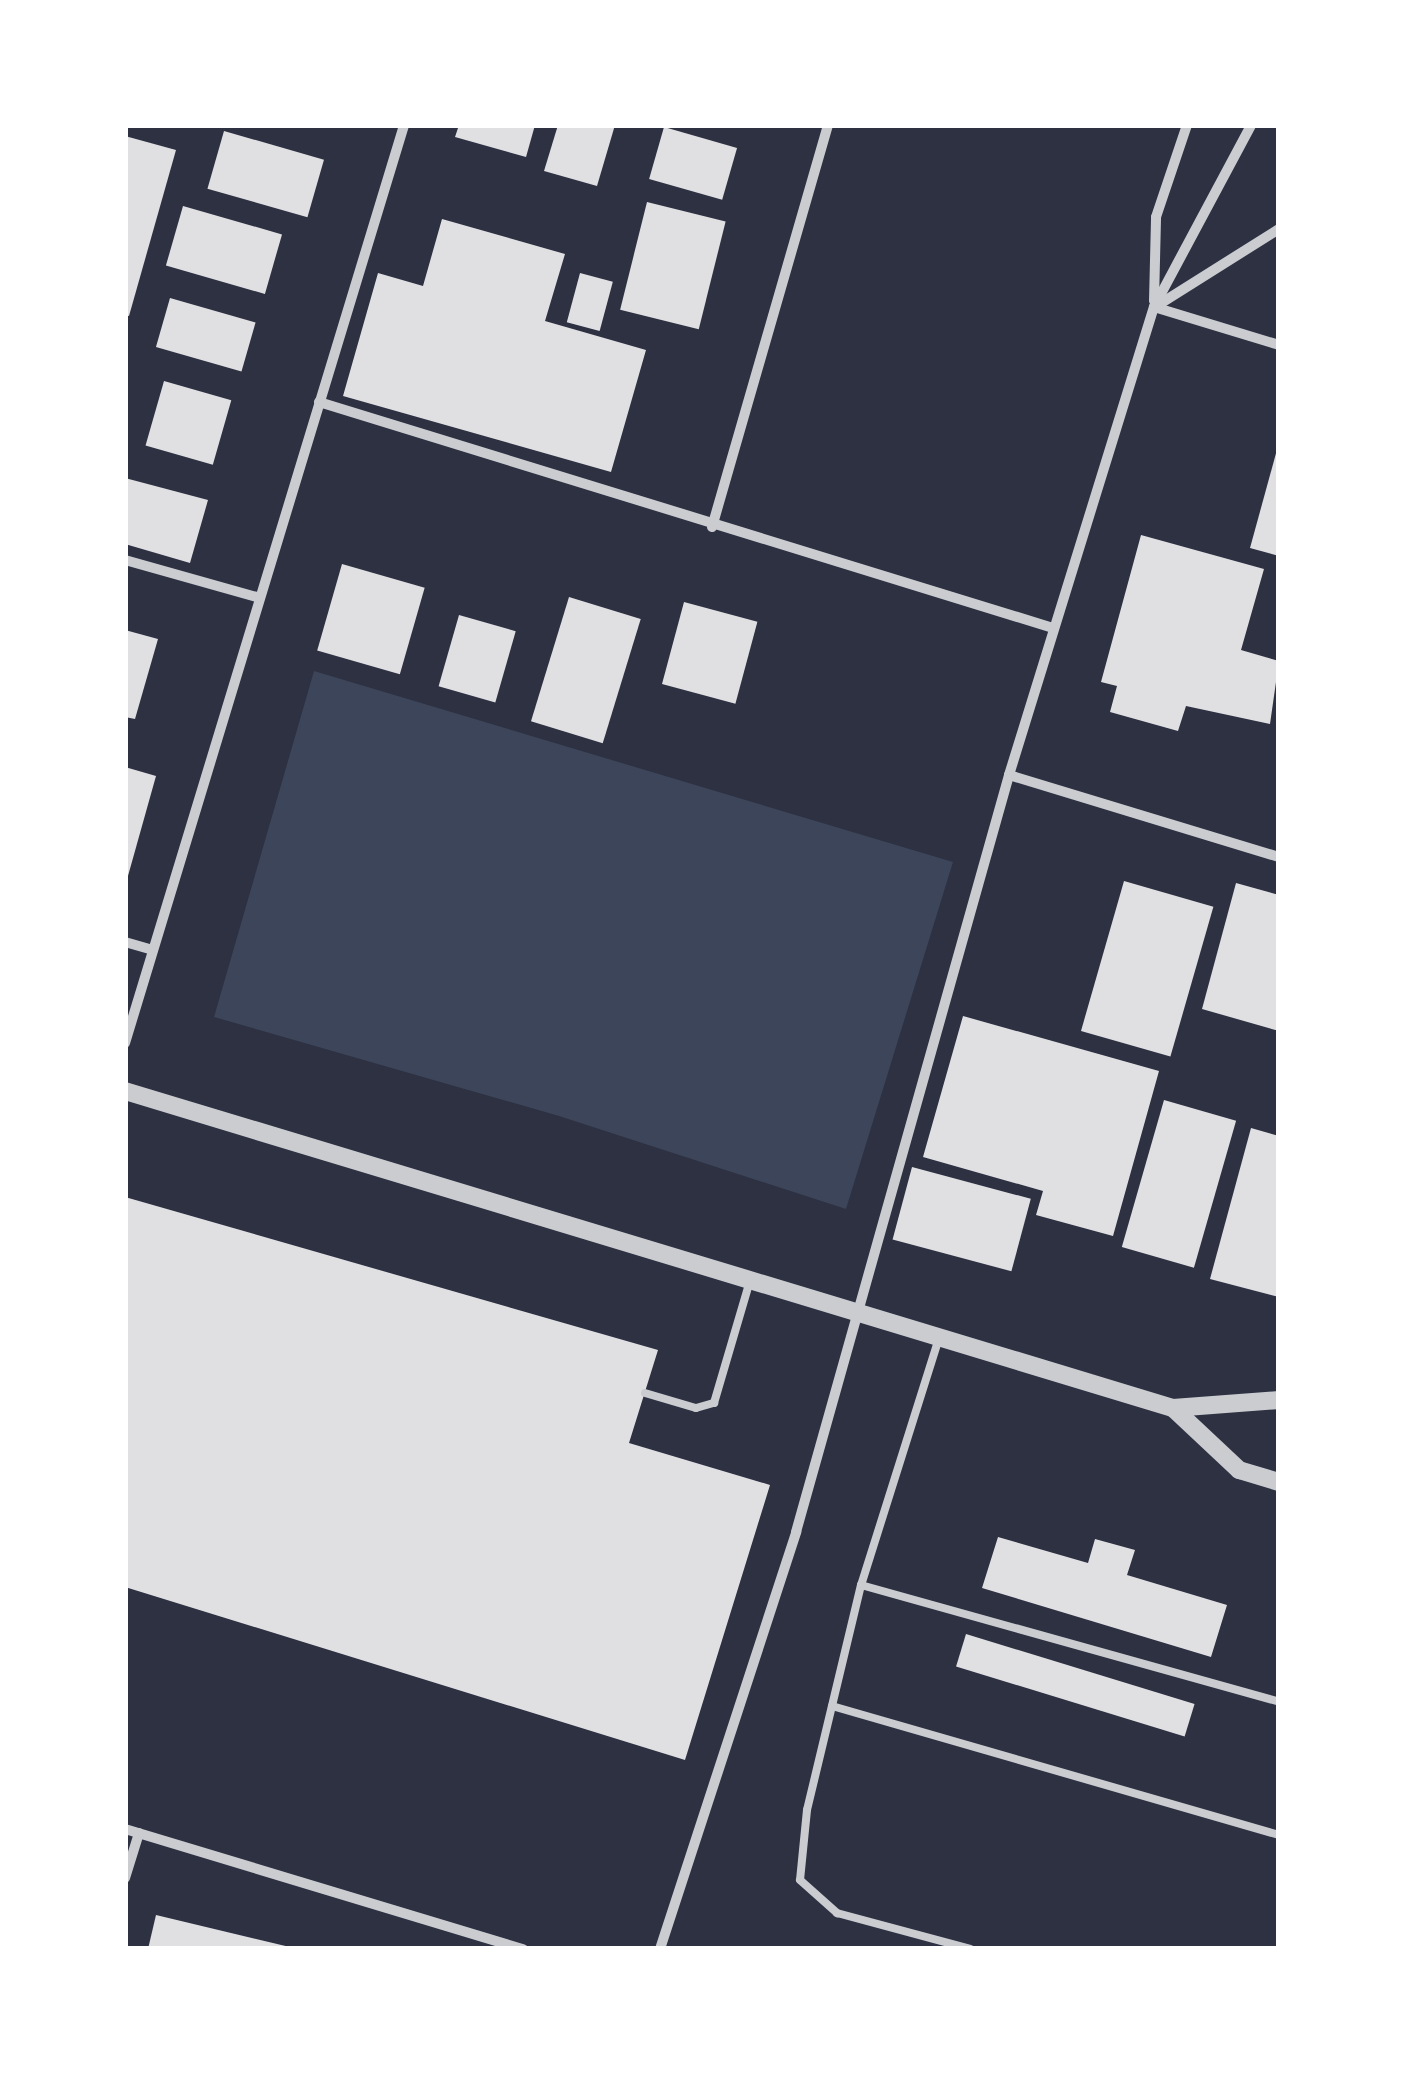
<!DOCTYPE html>
<html>
<head>
<meta charset="utf-8">
<style>
  body { margin:0 }
  #map { position:relative; width:1404px; height:2074px; overflow:hidden; background:#2d3142; font-family:Merriweather,serif }
  div>[style] { position:absolute }
  .green>* { inset:0; background:#3c4559 }
  .building>* { inset:0; background:#e0e0e3; transform-origin:0 0 }
  .service>* { height:8px; margin:-4px; padding:0 4px; transform-origin:4px; border-radius:4px; background:#caccd0 }
  .minor>* { height:10px; margin:-5px; padding:0 5px; transform-origin:5px; border-radius:5px; background:#caccd0 }
  .tertiary>* { height:18px; margin:-9px; padding:0 9px; transform-origin:9px; border-radius:9px; background:#caccd0 }
  span { translate:-50% -50%; white-space:nowrap; text-align:center; line-height:1.15; -webkit-text-stroke:8px #fff; paint-order:stroke }
  .frame { position:absolute; inset:0; border:128px solid #fff; pointer-events:none }
</style>
</head>
<body>
<div id="map">
  <div class="green">
    <i style="clip-path:polygon(314px 671px,953px 862px,846px 1209px,559px 1116px,214px 1017px)"></i>
  </div>
  <div class="building">
    <i style="clip-path:polygon(459px 125px,535px 125px,526px 157px,455px 137px)"></i>
    <i style="clip-path:polygon(558px 125px,615px 125px,597px 186px,544px 171px)"></i>
    <i style="left:664px;top:127px;width:76px;height:54px;rotate:16deg"></i>
    <i style="left:224px;top:131px;width:104px;height:60px;rotate:16deg"></i>
    <i style="clip-path:polygon(125px 136px,176px 150px,129px 316px,125px 315px)"></i>
    <i style="left:647px;top:202px;width:81px;height:111px;rotate:14deg"></i>
    <i style="left:183px;top:206px;width:103px;height:62px;rotate:16deg"></i>
    <i style="clip-path:polygon(442px 219px,565px 254px,545px 321px,646px 350px,611px 472px,343px 396px,378px 273px,423px 286px)"></i>
    <i style="left:580px;top:273px;width:34px;height:51px;rotate:15deg"></i>
    <i style="left:170px;top:298px;width:89px;height:51px;rotate:16deg"></i>
    <i style="left:164px;top:381px;width:70px;height:67px;rotate:16deg"></i>
    <i style="clip-path:polygon(1278px 446px,1279px 446px,1279px 556px,1250px 548px)"></i>
    <i style="clip-path:polygon(125px 478px,208px 500px,190px 563px,125px 544px)"></i>
    <i style="clip-path:polygon(1141px 535px,1264px 569px,1241px 650px,1279px 661px,1270px 724px,1186px 706px,1178px 731px,1110px 712px,1117px 686px,1101px 682px)"></i>
    <i style="left:342px;top:564px;width:86px;height:90px;rotate:16deg"></i>
    <i style="left:569px;top:597px;width:75px;height:130px;rotate:17deg"></i>
    <i style="left:684px;top:602px;width:76px;height:85px;rotate:15deg"></i>
    <i style="left:459px;top:615px;width:59px;height:74px;rotate:16deg"></i>
    <i style="clip-path:polygon(125px 630px,158px 639px,135px 719px,125px 717px)"></i>
    <i style="clip-path:polygon(125px 767px,156px 776px,126px 883px,125px 882px)"></i>
    <i style="left:1124px;top:881px;width:93px;height:156px;rotate:16deg"></i>
    <i style="clip-path:polygon(1236px 883px,1279px 895px,1279px 1031px,1202px 1009px)"></i>
    <i style="clip-path:polygon(963px 1016px,1159px 1071px,1113px 1236px,1036px 1215px,1043px 1191px,923px 1157px)"></i>
    <i style="left:1164px;top:1100px;width:75px;height:153px;rotate:16deg"></i>
    <i style="clip-path:polygon(1251px 1128px,1279px 1136px,1279px 1297px,1210px 1279px)"></i>
    <i style="left:912px;top:1167px;width:123px;height:75px;rotate:15deg"></i>
    <i style="clip-path:polygon(125px 1197px,658px 1350px,629px 1443px,770px 1485px,685px 1760px,125px 1587px)"></i>
    <i style="clip-path:polygon(998px 1537px,1088px 1563px,1095px 1539px,1135px 1550px,1127px 1575px,1227px 1605px,1211px 1657px,982px 1588px)"></i>
    <i style="left:966px;top:1634px;width:239px;height:34px;rotate:17deg"></i>
    <i style="clip-path:polygon(156px 1915px,294px 1948px,293px 1949px,148px 1949px)"></i>
  </div>
  <div class="service">
    <i style="left:939px;top:1338px;width:259px;rotate:107.5deg"></i>
    <i style="left:861px;top:1585px;width:231px;rotate:103.5deg"></i>
    <i style="left:807px;top:1810px;width:70px;rotate:95.7deg"></i>
    <i style="left:800px;top:1880px;width:50px;rotate:41.7deg"></i>
    <i style="left:837px;top:1913px;width:138px;rotate:15.1deg"></i>
    <i style="left:645px;top:1393px;width:53px;rotate:16.4deg"></i>
    <i style="left:696px;top:1408px;width:19px;rotate:-16deg"></i>
    <i style="left:714px;top:1403px;width:127px;rotate:-73.6deg"></i>
    <i style="left:861px;top:1585px;width:434px;rotate:15.6deg"></i>
    <i style="left:832px;top:1706px;width:465px;rotate:16.1deg"></i>
  </div>
  <div class="minor">
    <i style="left:1154px;top:301px;width:84px;rotate:-88.6deg"></i>
    <i style="left:1156px;top:217px;width:97px;rotate:-71.4deg"></i>
    <i style="left:1154px;top:307px;width:131px;rotate:16.9deg"></i>
    <i style="left:1155px;top:307px;width:146px;rotate:-32.2deg"></i>
    <i style="left:319px;top:402px;width:768px;rotate:17.11deg"></i>
    <i style="left:712px;top:527px;width:418px;rotate:-73.9deg"></i>
    <i style="left:125px;top:560px;width:140px;rotate:15.7deg"></i>
    <i style="left:1009px;top:775px;width:282px;rotate:16.9deg"></i>
    <i style="left:125px;top:942px;width:29px;rotate:16deg"></i>
    <i style="left:125px;top:1043px;width:959px;rotate:-73.09deg"></i>
    <i style="left:125px;top:1829px;width:416px;rotate:16.8deg"></i>
    <i style="left:125px;top:1878px;width:47px;rotate:-72.7deg"></i>
    <i style="left:660px;top:1949px;width:439px;rotate:-71.9deg"></i>
    <i style="left:796px;top:1532px;width:786px;rotate:-74.28deg"></i>
    <i style="left:1009px;top:775px;width:490px;rotate:-72.8deg"></i>
    <i style="left:1154px;top:307px;width:206px;rotate:-61.9deg"></i>
  </div>
  <div class="tertiary">
    <i style="left:125px;top:1091px;width:1095px;rotate:16.83deg"></i>
    <i style="left:1173px;top:1408px;width:106px;rotate:-4.3deg"></i>
    <i style="left:1173px;top:1408px;width:91px;rotate:43.2deg"></i>
    <i style="left:1239px;top:1470px;width:42px;rotate:16.7deg"></i>
  </div>
  <div class="frame"></div>
</div>
</body>
</html>
